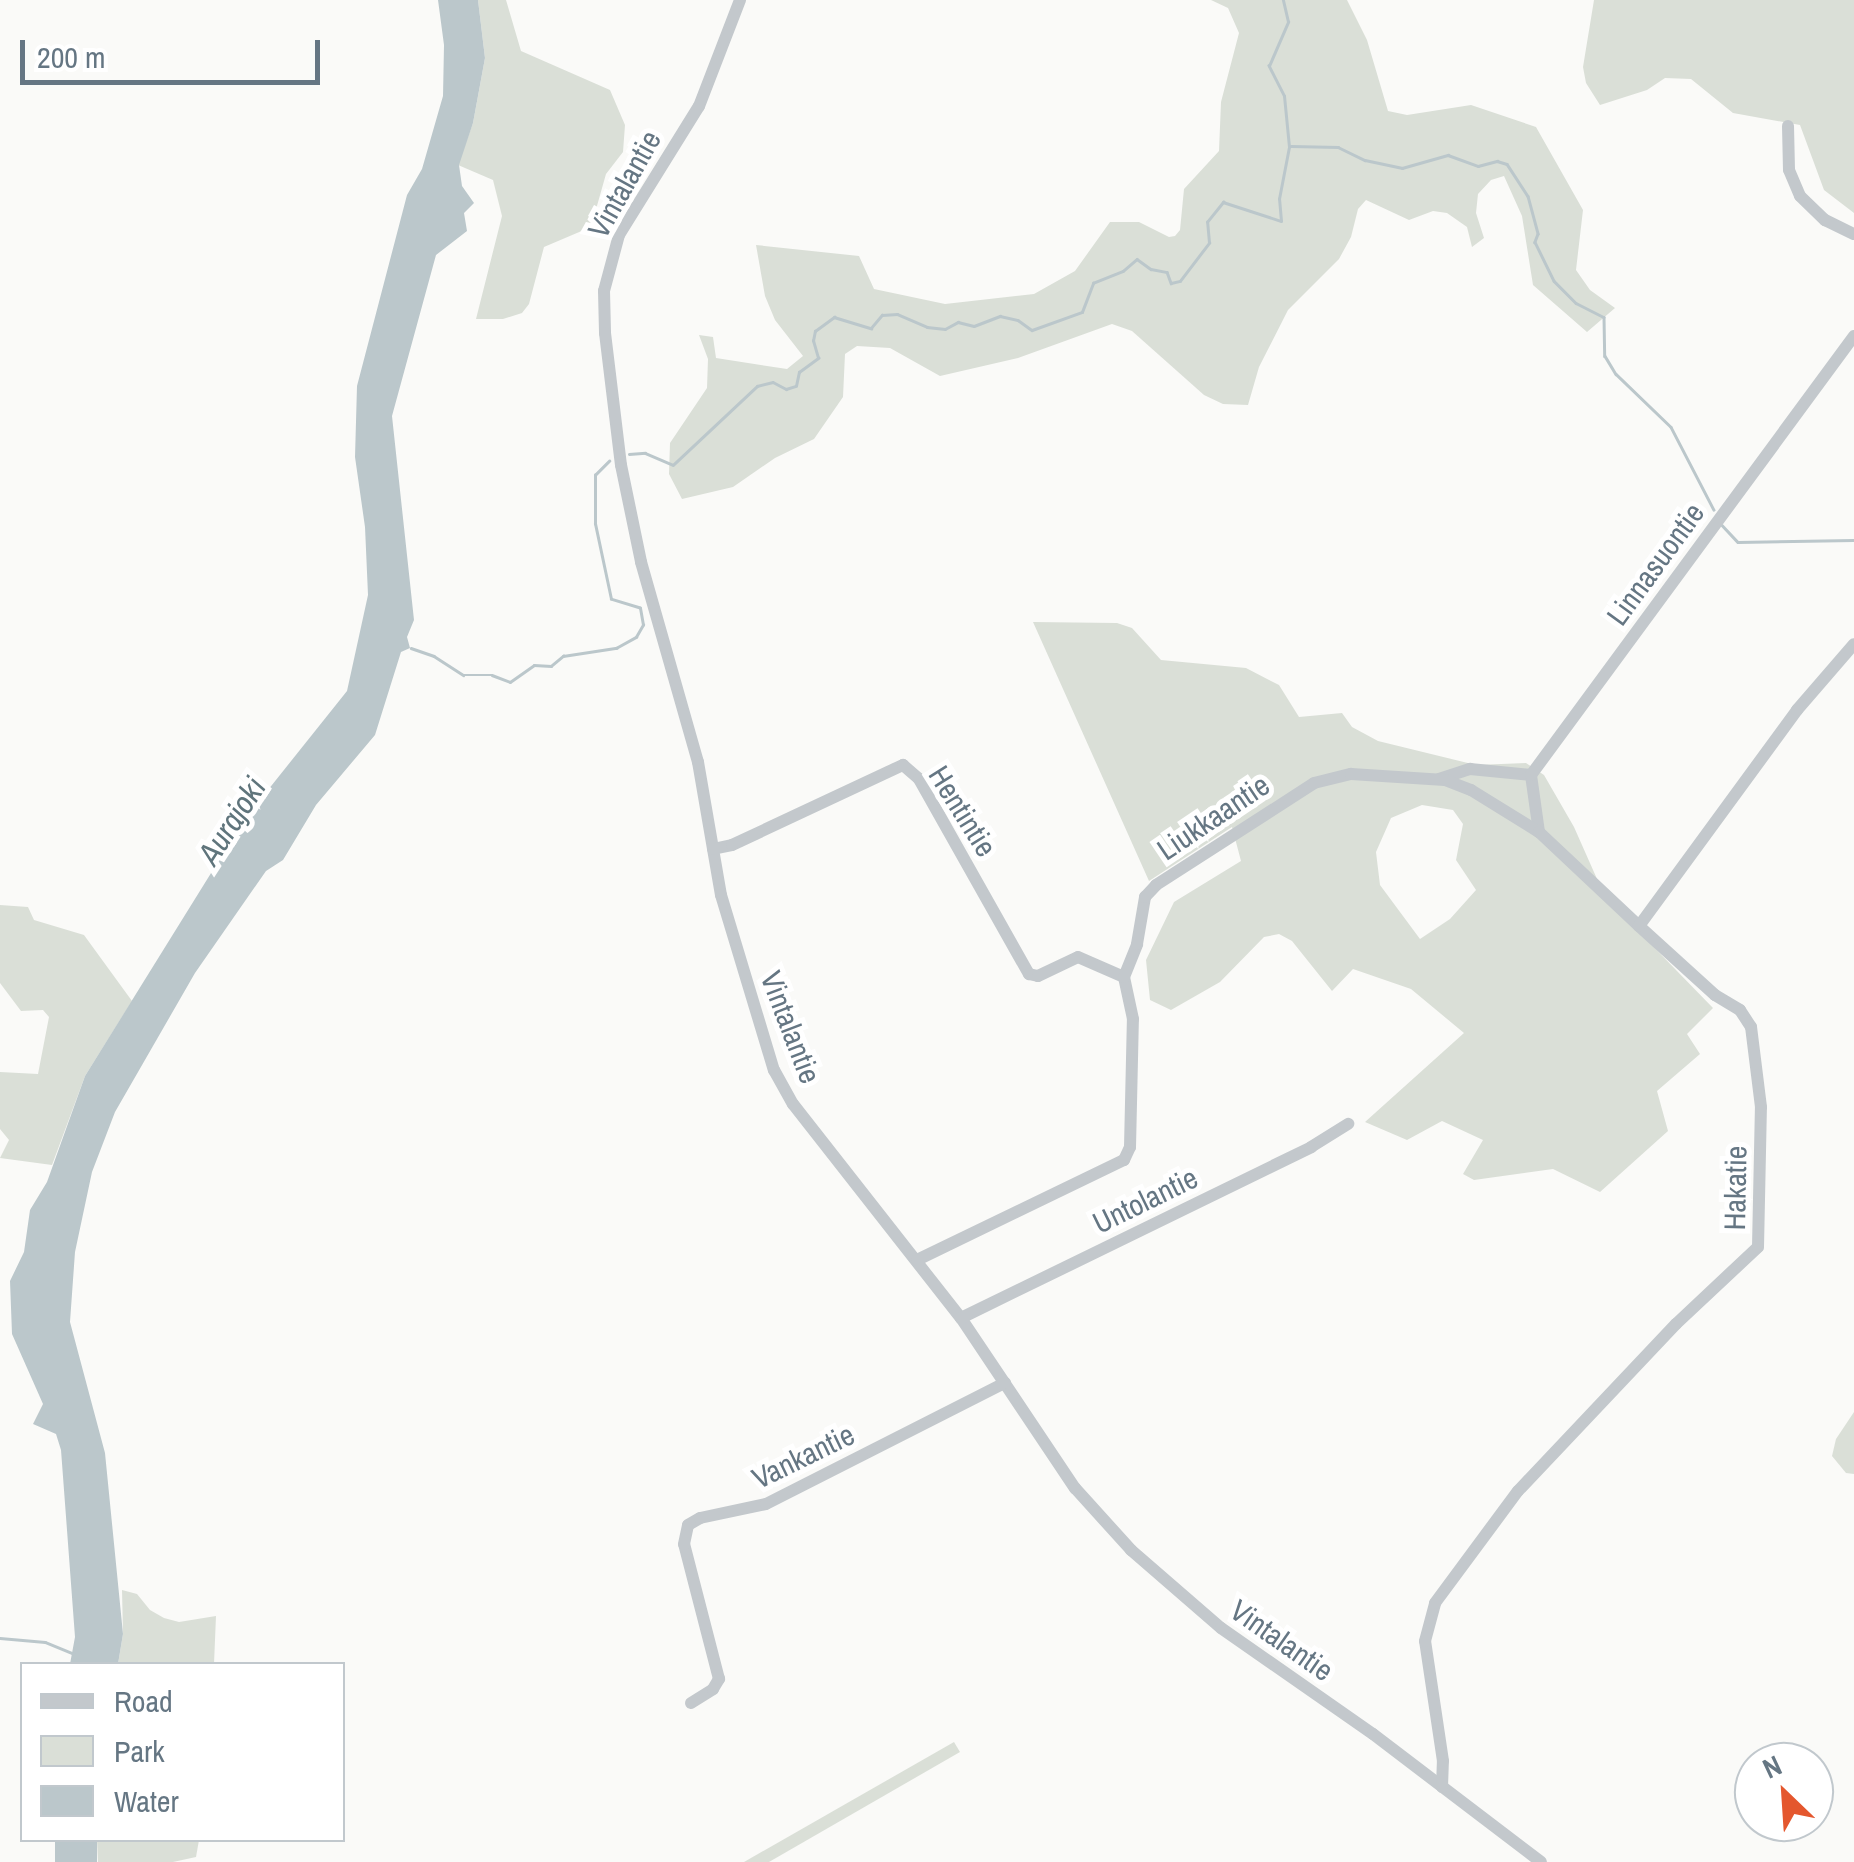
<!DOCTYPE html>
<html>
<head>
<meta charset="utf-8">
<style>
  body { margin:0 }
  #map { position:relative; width:1854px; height:1862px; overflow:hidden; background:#fafaf8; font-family:"Archivo Narrow",sans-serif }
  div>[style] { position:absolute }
  .green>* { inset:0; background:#dadfd7 }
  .water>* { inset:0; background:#bbc7cb; transform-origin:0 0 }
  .stream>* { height:2.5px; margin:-1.25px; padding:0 1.25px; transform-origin:1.25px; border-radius:1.25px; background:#bbc7cb }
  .minor>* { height:12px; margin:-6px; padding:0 6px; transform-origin:6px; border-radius:6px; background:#c3c8cc }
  span { translate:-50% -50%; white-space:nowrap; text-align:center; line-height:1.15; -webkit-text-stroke:10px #fff; paint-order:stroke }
  .street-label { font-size:30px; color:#657683 }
  .water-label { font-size:32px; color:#60757c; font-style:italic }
  .legend { position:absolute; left:20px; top:1662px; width:325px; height:180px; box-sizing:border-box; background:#fff; border:2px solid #c1c8cd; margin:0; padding:12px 18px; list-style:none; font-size:30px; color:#657683 }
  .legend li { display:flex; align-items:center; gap:20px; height:50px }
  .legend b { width:50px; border:2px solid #c1c8cd }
  .north { position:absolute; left:1734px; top:1742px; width:100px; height:100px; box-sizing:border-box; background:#fff; border:2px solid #c1c8cd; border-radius:50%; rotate:335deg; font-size:28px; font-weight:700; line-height:40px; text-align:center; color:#657683 }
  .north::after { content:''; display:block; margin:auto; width:35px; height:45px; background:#e4572e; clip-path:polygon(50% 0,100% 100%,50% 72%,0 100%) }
  .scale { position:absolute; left:20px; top:40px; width:300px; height:45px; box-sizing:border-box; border:5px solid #657683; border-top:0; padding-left:12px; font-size:30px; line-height:35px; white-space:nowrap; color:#657683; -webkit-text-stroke:8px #fff; paint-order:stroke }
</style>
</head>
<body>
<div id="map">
  <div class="green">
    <i style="clip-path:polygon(478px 0,506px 0,521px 51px,610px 90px,625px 125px,623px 152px,606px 174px,591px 227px,544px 247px,529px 304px,522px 313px,503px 319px,476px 319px,502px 216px,493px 180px,458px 165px,473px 123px,485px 58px)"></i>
    <i style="clip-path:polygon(1211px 0,1347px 0,1367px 40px,1388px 111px,1407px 115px,1471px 105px,1536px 127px,1583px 210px,1576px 270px,1590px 290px,1615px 308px,1587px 332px,1533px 285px,1522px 216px,1504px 176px,1491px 180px,1478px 194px,1476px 213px,1484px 238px,1472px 247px,1467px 227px,1447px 213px,1433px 211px,1409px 220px,1366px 200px,1358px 209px,1351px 237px,1339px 259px,1288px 310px,1259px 367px,1248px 405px,1223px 404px,1204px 395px,1132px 331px,1112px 324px,1018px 358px,940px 376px,890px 348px,857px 346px,845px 354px,843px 397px,814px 439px,775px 458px,733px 487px,682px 499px,669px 474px,670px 443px,707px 388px,708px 359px,699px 335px,713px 337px,716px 358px,787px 369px,803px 356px,775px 320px,765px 296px,756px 245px,859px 256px,874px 289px,945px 304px,1034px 294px,1075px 271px,1110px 222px,1139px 222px,1169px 237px,1175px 236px,1180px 230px,1184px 189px,1219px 151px,1221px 102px,1239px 33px,1228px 8px)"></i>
    <i style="clip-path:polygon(1594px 0,1854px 0,1854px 213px,1824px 190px,1800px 125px,1733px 113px,1691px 79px,1665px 78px,1647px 90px,1600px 105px,1586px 83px,1583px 67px)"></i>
    <i style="clip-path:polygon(evenodd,1033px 622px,1117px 623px,1132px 628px,1161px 660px,1246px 668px,1271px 681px,1279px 685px,1299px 717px,1342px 713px,1352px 727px,1378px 741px,1476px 765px,1526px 763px,1544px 775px,1574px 827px,1605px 897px,1713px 1008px,1687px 1034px,1700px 1054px,1657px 1091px,1668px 1131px,1600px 1192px,1553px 1169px,1474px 1180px,1463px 1174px,1483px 1140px,1442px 1121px,1407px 1140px,1365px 1122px,1464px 1033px,1411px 989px,1353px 969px,1332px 991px,1292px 941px,1279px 934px,1264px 937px,1220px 982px,1171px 1010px,1150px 1000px,1146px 960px,1174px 902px,1241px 861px,1232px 827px,1149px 881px,1033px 622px,1422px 805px,1453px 810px,1463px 824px,1456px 860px,1476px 890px,1450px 919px,1420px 939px,1380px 885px,1376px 852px,1391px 818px,1422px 805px)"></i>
    <i style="clip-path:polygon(0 905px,28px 907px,34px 920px,84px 935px,132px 1001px,85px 1076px,52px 1165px,0 1158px,9px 1140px,0 1129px,0 1072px,38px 1074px,49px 1017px,43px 1010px,21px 1011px,0 983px)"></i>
    <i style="clip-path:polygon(1854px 1412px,1854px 1474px,1846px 1473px,1832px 1456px,1836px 1439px)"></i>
    <i style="clip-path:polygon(122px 1590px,137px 1594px,150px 1610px,164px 1618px,179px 1622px,216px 1616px,214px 1664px,118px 1664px,123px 1634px)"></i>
    <i style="clip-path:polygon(954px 1742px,960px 1752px,769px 1862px,744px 1862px)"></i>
    <i style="clip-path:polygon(97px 1840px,199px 1840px,196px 1857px,173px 1862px,98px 1862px)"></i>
  </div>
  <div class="water">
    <i style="clip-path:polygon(438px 0,478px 0,485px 58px,473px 123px,459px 165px,462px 186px,474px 203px,464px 213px,467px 231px,436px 255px,392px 416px,414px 620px,407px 637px,410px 648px,401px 652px,375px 735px,316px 805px,283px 860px,266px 871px,195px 973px,115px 1112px,92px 1172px,75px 1252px,70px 1322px,105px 1453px,123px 1634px,118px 1664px,70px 1664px,75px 1637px,61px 1450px,56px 1434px,33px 1424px,43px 1404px,12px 1334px,10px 1281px,24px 1252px,30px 1210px,47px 1182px,85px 1076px,244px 820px,347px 691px,368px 595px,365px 527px,355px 457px,357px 386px,407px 195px,422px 169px,443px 96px,444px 45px)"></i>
    <i style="left:55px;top:1840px;width:42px;height:22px"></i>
  </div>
  <div class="stream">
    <i style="left:1291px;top:146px;width:47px;rotate:1.2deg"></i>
    <i style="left:1338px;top:147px;width:30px;rotate:26deg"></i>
    <i style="left:1365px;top:160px;width:38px;rotate:12deg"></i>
    <i style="left:1402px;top:168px;width:48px;rotate:-15.8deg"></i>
    <i style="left:1448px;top:155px;width:32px;rotate:20deg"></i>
    <i style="left:1478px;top:166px;width:20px;rotate:-15deg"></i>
    <i style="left:1497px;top:161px;width:10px;rotate:17deg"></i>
    <i style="left:1507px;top:164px;width:38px;rotate:57deg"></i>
    <i style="left:1528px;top:196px;width:39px;rotate:75deg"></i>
    <i style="left:1538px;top:234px;width:9px;rotate:111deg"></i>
    <i style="left:1535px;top:242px;width:43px;rotate:64deg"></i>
    <i style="left:1554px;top:281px;width:31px;rotate:45deg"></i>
    <i style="left:1576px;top:303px;width:31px;rotate:27deg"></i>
    <i style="left:1604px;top:317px;width:39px;rotate:89deg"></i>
    <i style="left:1605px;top:356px;width:21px;rotate:59deg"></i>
    <i style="left:1616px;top:374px;width:76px;rotate:43.9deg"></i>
    <i style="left:1671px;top:427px;width:93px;rotate:62.6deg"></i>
    <i style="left:629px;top:454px;width:16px;rotate:-4deg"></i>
    <i style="left:645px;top:453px;width:30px;rotate:23deg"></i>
    <i style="left:673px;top:465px;width:115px;rotate:-43.2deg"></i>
    <i style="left:757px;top:386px;width:16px;rotate:-14deg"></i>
    <i style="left:773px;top:382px;width:15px;rotate:28deg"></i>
    <i style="left:786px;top:389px;width:10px;rotate:-17deg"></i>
    <i style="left:796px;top:386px;width:14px;rotate:-78deg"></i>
    <i style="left:799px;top:372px;width:24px;rotate:-36deg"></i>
    <i style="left:818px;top:358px;width:18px;rotate:-106deg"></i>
    <i style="left:813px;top:341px;width:10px;rotate:-79deg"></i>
    <i style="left:815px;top:331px;width:24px;rotate:-36deg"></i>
    <i style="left:834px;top:317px;width:39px;rotate:17deg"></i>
    <i style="left:871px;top:328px;width:17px;rotate:-50deg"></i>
    <i style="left:882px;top:315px;width:15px;rotate:-4deg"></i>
    <i style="left:897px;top:314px;width:33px;rotate:23deg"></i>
    <i style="left:927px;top:327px;width:18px;rotate:6deg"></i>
    <i style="left:945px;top:329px;width:15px;rotate:-28deg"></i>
    <i style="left:958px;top:322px;width:16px;rotate:14deg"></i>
    <i style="left:974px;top:326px;width:28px;rotate:-21deg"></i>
    <i style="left:1000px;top:316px;width:18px;rotate:13deg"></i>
    <i style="left:1018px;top:320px;width:17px;rotate:36deg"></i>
    <i style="left:1032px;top:330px;width:53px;rotate:-19.8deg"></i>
    <i style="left:1082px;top:312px;width:31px;rotate:-69deg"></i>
    <i style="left:1093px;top:283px;width:32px;rotate:-22deg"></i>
    <i style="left:1123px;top:271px;width:18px;rotate:-41deg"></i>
    <i style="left:1137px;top:259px;width:17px;rotate:36deg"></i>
    <i style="left:1151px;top:269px;width:16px;rotate:11deg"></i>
    <i style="left:1167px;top:272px;width:12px;rotate:70deg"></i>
    <i style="left:1171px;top:283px;width:9px;rotate:-13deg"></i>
    <i style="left:1180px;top:281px;width:48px;rotate:-52.7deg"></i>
    <i style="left:1209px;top:243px;width:21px;rotate:-95deg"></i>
    <i style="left:1207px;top:222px;width:26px;rotate:-51deg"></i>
    <i style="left:1223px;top:202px;width:61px;rotate:18.1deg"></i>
    <i style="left:1281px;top:221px;width:22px;rotate:-95deg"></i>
    <i style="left:1279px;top:199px;width:53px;rotate:-79.1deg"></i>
    <i style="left:1289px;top:147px;width:51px;rotate:-95.6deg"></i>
    <i style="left:1284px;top:96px;width:34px;rotate:-117deg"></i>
    <i style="left:1269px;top:66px;width:48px;rotate:-66.6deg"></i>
    <i style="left:1288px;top:22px;width:23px;rotate:-103deg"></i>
    <i style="left:1722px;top:525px;width:23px;rotate:47deg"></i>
    <i style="left:1738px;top:542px;width:116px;rotate:-1deg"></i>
    <i style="left:411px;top:648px;width:24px;rotate:19deg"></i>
    <i style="left:434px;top:656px;width:35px;rotate:33deg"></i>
    <i style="left:463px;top:675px;width:29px"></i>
    <i style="left:492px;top:675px;width:19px;rotate:21deg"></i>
    <i style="left:510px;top:682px;width:29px;rotate:-35deg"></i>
    <i style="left:534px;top:665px;width:17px;rotate:3deg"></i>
    <i style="left:551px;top:666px;width:16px;rotate:-40deg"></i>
    <i style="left:563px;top:656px;width:54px;rotate:-8.6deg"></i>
    <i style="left:616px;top:648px;width:23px;rotate:-29deg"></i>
    <i style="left:636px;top:637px;width:14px;rotate:-60deg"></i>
    <i style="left:643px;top:625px;width:17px;rotate:-100deg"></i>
    <i style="left:640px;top:608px;width:30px;rotate:-163deg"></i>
    <i style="left:611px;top:599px;width:77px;rotate:-102deg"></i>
    <i style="left:595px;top:524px;width:49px;rotate:-90deg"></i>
    <i style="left:595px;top:475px;width:20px;rotate:-45deg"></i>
    <i style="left:0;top:1638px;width:45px;rotate:5.1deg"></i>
    <i style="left:45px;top:1642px;width:31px;rotate:22deg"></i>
  </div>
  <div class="minor">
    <i style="left:740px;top:0;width:114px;rotate:111.1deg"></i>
    <i style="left:699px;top:106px;width:152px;rotate:121.8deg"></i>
    <i style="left:619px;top:235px;width:58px;rotate:105deg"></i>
    <i style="left:604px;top:291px;width:42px;rotate:88.6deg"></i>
    <i style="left:605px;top:333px;width:133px;rotate:83.1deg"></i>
    <i style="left:621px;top:465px;width:99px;rotate:78.3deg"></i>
    <i style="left:641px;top:562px;width:208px;rotate:74.1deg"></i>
    <i style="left:698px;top:762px;width:135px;rotate:80.2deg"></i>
    <i style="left:721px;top:895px;width:183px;rotate:73.2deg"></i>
    <i style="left:774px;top:1070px;width:39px;rotate:61deg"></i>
    <i style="left:793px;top:1104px;width:272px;rotate:51.9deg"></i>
    <i style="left:961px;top:1318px;width:205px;rotate:56.2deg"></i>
    <i style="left:1075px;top:1488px;width:84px;rotate:47.9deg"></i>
    <i style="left:1131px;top:1550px;width:119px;rotate:40.9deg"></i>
    <i style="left:1221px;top:1628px;width:185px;rotate:34.9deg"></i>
    <i style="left:1373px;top:1734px;width:211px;rotate:37.3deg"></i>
    <i style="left:1788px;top:126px;width:44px;rotate:88.7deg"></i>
    <i style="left:1789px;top:170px;width:28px;rotate:67deg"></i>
    <i style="left:1800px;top:196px;width:35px;rotate:44deg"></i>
    <i style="left:1825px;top:220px;width:32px;rotate:26deg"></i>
    <i style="left:1439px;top:779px;width:33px;rotate:-18deg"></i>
    <i style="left:1470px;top:769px;width:61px;rotate:5.6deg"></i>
    <i style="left:1539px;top:832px;width:58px;rotate:-98deg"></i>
    <i style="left:1531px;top:775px;width:545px;rotate:-53.66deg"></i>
    <i style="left:713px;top:849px;width:19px;rotate:-12deg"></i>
    <i style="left:732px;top:845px;width:189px;rotate:-25.1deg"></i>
    <i style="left:903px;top:765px;width:21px;rotate:41deg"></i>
    <i style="left:919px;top:779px;width:224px;rotate:60.6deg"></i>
    <i style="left:1029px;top:974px;width:9px;rotate:13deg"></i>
    <i style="left:1038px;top:976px;width:44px;rotate:-25.4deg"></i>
    <i style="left:1078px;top:957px;width:50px;rotate:23.5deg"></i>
    <i style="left:917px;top:1260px;width:230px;rotate:-25.8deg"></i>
    <i style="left:1124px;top:1160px;width:14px;rotate:-65deg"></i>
    <i style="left:1130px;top:1147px;width:128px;rotate:-88.7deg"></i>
    <i style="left:1133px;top:1019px;width:43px;rotate:-102.1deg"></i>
    <i style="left:1124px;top:977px;width:35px;rotate:-68deg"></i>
    <i style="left:1137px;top:944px;width:48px;rotate:-80.3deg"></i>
    <i style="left:1145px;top:897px;width:16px;rotate:-47deg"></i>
    <i style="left:1156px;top:885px;width:188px;rotate:-32.8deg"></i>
    <i style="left:1314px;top:783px;width:38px;rotate:-14deg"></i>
    <i style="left:1351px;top:774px;width:94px;rotate:3.7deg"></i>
    <i style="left:1445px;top:780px;width:28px;rotate:21deg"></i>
    <i style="left:1471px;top:790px;width:80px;rotate:31.7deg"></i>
    <i style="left:1539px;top:832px;width:137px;rotate:43.2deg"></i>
    <i style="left:961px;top:1318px;width:390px;rotate:-26deg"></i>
    <i style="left:1311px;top:1147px;width:44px;rotate:-31.9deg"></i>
    <i style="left:691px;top:1703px;width:26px;rotate:-32deg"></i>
    <i style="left:713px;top:1689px;width:12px;rotate:-59deg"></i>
    <i style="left:719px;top:1679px;width:139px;rotate:-104.5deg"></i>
    <i style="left:684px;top:1544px;width:19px;rotate:-78deg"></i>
    <i style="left:688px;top:1525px;width:14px;rotate:-30deg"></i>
    <i style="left:700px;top:1518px;width:67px;rotate:-12deg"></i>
    <i style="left:766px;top:1504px;width:268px;rotate:-26.9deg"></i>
    <i style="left:1442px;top:1787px;width:26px;rotate:-88deg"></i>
    <i style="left:1443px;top:1761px;width:121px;rotate:-98.5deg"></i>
    <i style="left:1425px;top:1641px;width:39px;rotate:-75deg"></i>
    <i style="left:1435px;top:1603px;width:139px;rotate:-53.5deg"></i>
    <i style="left:1518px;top:1491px;width:230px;rotate:-46.6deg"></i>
    <i style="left:1676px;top:1324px;width:112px;rotate:-43.2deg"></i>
    <i style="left:1758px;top:1247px;width:140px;rotate:-88.8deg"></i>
    <i style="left:1761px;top:1107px;width:81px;rotate:-97.1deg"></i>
    <i style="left:1751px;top:1027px;width:20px;rotate:-123deg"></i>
    <i style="left:1740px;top:1010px;width:29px;rotate:-149deg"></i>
    <i style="left:1715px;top:995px;width:103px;rotate:-137.8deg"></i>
    <i style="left:1639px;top:926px;width:268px;rotate:-53.8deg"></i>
    <i style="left:1797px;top:710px;width:87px;rotate:-49.2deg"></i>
  </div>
  <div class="street-label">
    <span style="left:624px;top:184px;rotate:-61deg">Vintalantie</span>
    <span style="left:1655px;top:564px;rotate:-54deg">Linnasuontie</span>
    <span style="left:963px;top:811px;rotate:58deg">Hentintie</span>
    <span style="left:1213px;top:817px;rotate:-34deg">Liukkaantie</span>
    <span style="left:791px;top:1027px;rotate:69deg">Vintalantie</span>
    <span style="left:1735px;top:1188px;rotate:-89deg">Hakatie</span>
    <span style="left:1145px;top:1200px;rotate:-26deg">Untolantie</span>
    <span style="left:803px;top:1456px;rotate:-26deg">Vankantie</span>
    <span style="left:1282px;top:1640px;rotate:35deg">Vintalantie</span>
  </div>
  <div class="water-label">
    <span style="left:232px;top:821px;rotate:-57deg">Aurajoki</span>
  </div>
  <ul class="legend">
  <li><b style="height:12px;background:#c3c8cc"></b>Road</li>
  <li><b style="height:28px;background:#dadfd7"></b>Park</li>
  <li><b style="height:28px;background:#bbc7cb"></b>Water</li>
  </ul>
  <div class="north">N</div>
  <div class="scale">200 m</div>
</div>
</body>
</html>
